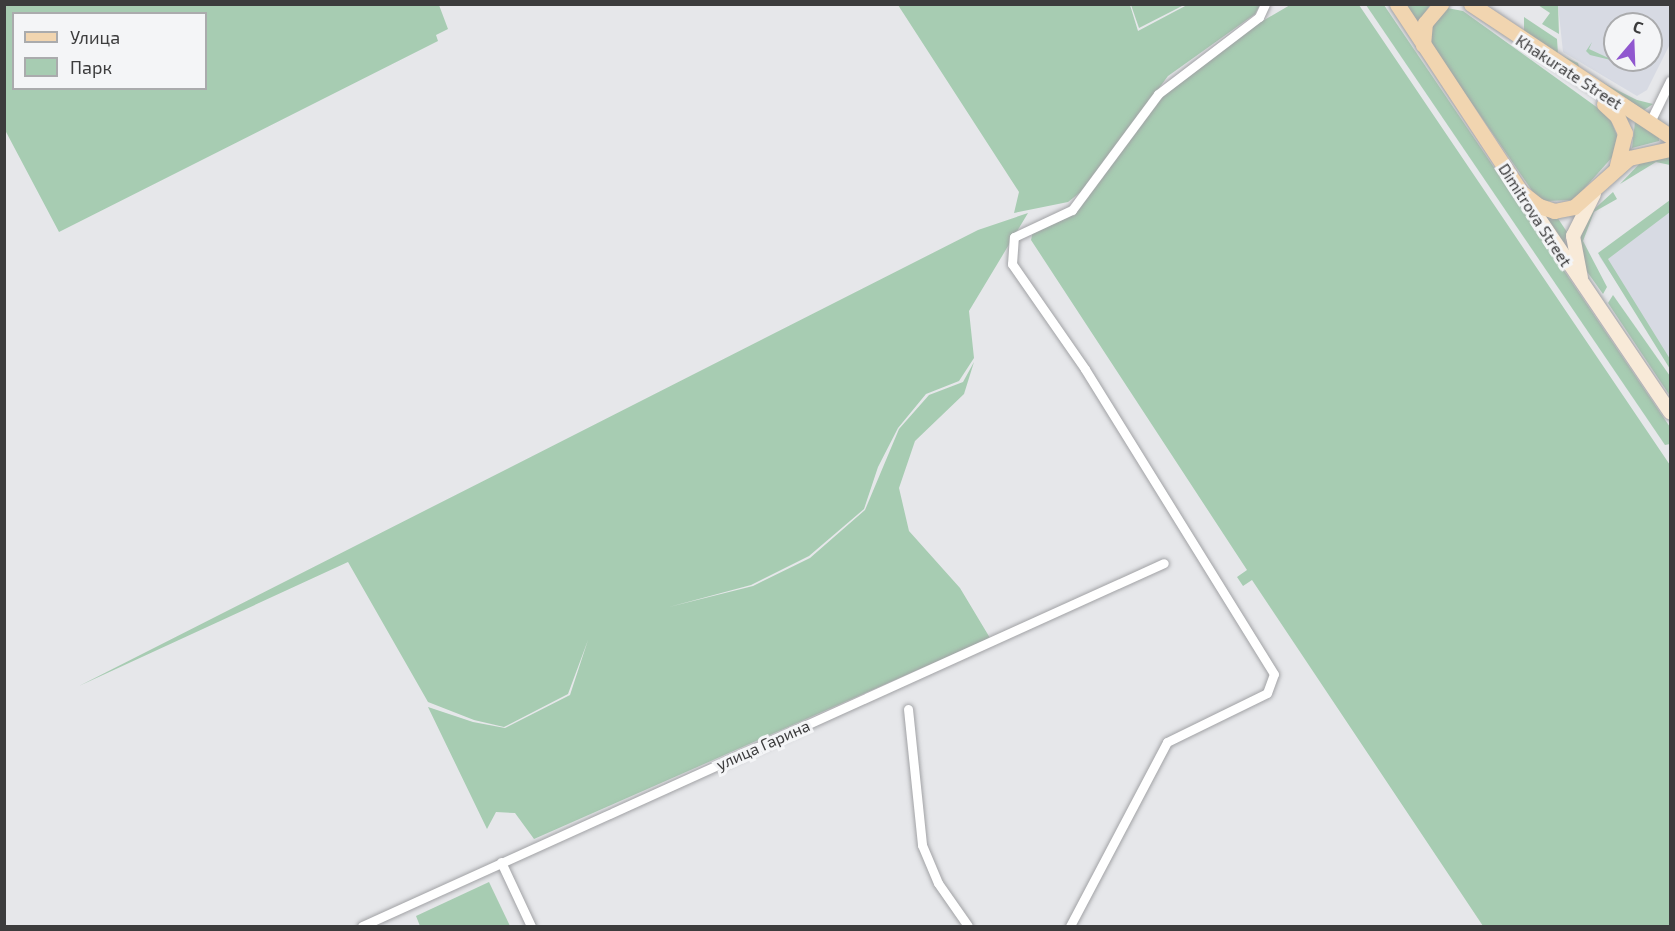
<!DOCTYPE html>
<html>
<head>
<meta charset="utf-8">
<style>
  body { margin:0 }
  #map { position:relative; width:1675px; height:931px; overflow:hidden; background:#e6e7ea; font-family:"Exo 2",sans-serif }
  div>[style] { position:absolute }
  .built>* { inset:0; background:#d7dae3 }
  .green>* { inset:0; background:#a7ccb2 }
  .roads { filter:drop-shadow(0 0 2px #a1a2a5) drop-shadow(0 0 2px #a1a2a5) }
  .minor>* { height:9px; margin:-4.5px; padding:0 4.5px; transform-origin:4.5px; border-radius:4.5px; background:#fff }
  .secondary>* { height:14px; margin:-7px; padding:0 7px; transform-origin:7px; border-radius:7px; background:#f8ead8 }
  .primary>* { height:15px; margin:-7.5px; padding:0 7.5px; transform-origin:7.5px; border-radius:7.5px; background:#f1d5b0 }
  span { translate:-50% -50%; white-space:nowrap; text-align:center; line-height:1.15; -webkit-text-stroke:6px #f4f5f7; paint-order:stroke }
  .street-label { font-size:16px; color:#3c3c3d }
  .frame { position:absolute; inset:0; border:6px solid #3c3c3d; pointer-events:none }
  .legend { position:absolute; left:12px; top:12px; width:195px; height:78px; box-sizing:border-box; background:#f4f5f7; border:2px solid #aaabad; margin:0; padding:8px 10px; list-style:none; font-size:18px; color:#3c3c3d }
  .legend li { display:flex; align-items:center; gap:12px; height:30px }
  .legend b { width:30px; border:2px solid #aaabad }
  .north { position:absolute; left:1603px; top:12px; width:60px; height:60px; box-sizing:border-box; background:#f4f5f7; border:2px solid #aaabad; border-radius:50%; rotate:19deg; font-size:16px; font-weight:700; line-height:24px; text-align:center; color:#3c3c3d }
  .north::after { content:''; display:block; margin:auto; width:21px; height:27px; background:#9057cf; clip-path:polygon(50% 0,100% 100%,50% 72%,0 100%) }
</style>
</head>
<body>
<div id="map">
  <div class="built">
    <i style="clip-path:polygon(evenodd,1558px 5px,1670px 5px,1670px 44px,1647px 90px,1637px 96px,1563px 52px,1558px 5px,1615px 24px,1651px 24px,1651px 60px,1615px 60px,1615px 24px)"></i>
    <i style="clip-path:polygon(1670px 204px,1670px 361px,1599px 256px)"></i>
  </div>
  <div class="green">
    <i style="clip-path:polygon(evenodd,4px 5px,439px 5px,448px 29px,436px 35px,438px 41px,59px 232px,5px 130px,4px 5px,14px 14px,206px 14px,206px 88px,14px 88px,14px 14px)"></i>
    <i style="clip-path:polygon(898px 5px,1130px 5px,1138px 31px,1187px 5px,1260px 5px,1255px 14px,1168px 76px,1082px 191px,1068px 202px,1014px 213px,1019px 192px)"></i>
    <i style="clip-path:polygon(1131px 5px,1131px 4px,1184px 5px,1139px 28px)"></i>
    <i style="clip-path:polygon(1290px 5px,1359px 5px,1670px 465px,1670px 926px,1483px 926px,1252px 580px,1243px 586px,1237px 577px,1247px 570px,1031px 240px,1033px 231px,1067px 218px,1083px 202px,1162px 96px,1235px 37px)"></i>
    <i style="clip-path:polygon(1366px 5px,1384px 5px,1670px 427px,1670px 444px,1665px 445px)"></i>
    <i style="clip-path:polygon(1402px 5px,1430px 5px,1418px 23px)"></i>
    <i style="clip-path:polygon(1538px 5px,1558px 5px,1559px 34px,1542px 24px,1550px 13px)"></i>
    <i style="clip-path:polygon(1447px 8px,1463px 11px,1609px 116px,1618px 138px,1615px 154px,1574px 200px,1545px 201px,1535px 195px,1429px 41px,1429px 23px)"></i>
    <i style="clip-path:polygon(1524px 17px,1557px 39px,1558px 54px,1578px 63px,1580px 70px,1524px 32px)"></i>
    <i style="clip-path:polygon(1592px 42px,1589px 49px,1615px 61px,1590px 55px,1586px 51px)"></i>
    <i style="clip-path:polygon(1591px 77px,1637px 100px,1653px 104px,1644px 110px)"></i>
    <i style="clip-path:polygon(1635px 122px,1659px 135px,1659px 141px,1632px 148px)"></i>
    <i style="clip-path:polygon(1670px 156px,1670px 165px,1656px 162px,1620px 184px,1643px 160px)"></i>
    <i style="clip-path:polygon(1613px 192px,1617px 199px,1594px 212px,1583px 241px,1607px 287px,1603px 294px,1583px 266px,1578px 236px,1591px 212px)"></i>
    <i style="clip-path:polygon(1670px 200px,1670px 212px,1608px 259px,1670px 359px,1670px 369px,1598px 253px)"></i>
    <i style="clip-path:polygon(1028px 213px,969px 311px,974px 358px,959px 381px,926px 394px,898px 428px,878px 467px,864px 509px,809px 556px,751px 585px,669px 607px,753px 586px,810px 558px,865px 510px,899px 429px,929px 395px,963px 382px,974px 362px,964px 394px,915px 441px,899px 488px,909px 531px,960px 588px,990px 638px,534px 839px,515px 813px,496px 812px,487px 829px,428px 707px,473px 722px,505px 728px,570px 695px,588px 640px,568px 694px,504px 727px,474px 720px,428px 702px,348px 562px,79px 686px,978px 230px)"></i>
    <i style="clip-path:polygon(1546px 215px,1557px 217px,1567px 232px,1564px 245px,1542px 218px)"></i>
    <i style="clip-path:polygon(1613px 295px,1670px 376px,1670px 396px,1608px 303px)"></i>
    <i style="clip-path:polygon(489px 882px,510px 926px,420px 926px,416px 916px)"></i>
  </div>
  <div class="roads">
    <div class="minor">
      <i style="left:1649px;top:124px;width:48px;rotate:-64deg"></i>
      <i style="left:908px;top:709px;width:137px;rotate:84.1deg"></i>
      <i style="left:922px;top:845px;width:41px;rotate:67.2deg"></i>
      <i style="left:938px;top:883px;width:52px;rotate:55.1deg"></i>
      <i style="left:501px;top:862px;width:71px;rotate:64.9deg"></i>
      <i style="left:362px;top:926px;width:880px;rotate:-24.35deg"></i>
      <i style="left:1070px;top:926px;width:208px;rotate:-62.2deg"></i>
      <i style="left:1167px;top:742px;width:111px;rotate:-26.1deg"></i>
      <i style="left:1267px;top:693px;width:20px;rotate:-70deg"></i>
      <i style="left:1274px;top:674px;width:359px;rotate:-121.8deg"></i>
      <i style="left:1085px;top:369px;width:128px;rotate:-124.8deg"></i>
      <i style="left:1012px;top:264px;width:27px;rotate:-86deg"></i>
      <i style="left:1014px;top:237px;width:64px;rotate:-25deg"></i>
      <i style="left:1072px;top:210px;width:144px;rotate:-53.4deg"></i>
      <i style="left:1158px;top:94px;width:127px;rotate:-37.3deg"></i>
      <i style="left:1259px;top:17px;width:14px;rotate:-65deg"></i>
    </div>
    <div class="secondary">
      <i style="left:1521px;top:192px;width:266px;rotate:55.9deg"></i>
      <i style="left:1581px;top:278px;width:43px;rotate:-100.8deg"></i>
      <i style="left:1573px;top:236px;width:47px;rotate:-63.4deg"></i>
    </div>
    <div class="primary">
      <i style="left:1397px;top:4px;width:225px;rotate:56.6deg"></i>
      <i style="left:1521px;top:192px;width:23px;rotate:38deg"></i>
      <i style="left:1539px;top:206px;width:16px;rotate:18deg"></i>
      <i style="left:1554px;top:211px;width:20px;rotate:-11deg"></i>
      <i style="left:1574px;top:207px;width:74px;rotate:-41.7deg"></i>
      <i style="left:1629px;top:158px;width:42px;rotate:-12.4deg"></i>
      <i style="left:1471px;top:4px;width:239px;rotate:33.6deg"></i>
      <i style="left:1423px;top:45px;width:22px;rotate:-85deg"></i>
      <i style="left:1425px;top:23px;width:25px;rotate:-50deg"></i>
      <i style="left:1604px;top:104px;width:18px;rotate:43deg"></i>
      <i style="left:1617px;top:116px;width:19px;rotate:65deg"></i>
      <i style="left:1625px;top:133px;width:34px;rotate:104deg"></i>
    </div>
  </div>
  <div class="street-label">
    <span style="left:1569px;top:72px;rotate:33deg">Khakurate Street</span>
    <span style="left:1535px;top:215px;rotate:57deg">Dimitrova Street</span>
    <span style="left:763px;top:745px;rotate:-24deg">улица Гарина</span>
  </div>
  <div class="frame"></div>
  <ul class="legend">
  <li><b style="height:8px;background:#f1d5b0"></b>Улица</li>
  <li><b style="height:16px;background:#a7ccb2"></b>Парк</li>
  </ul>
  <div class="north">С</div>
</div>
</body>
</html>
